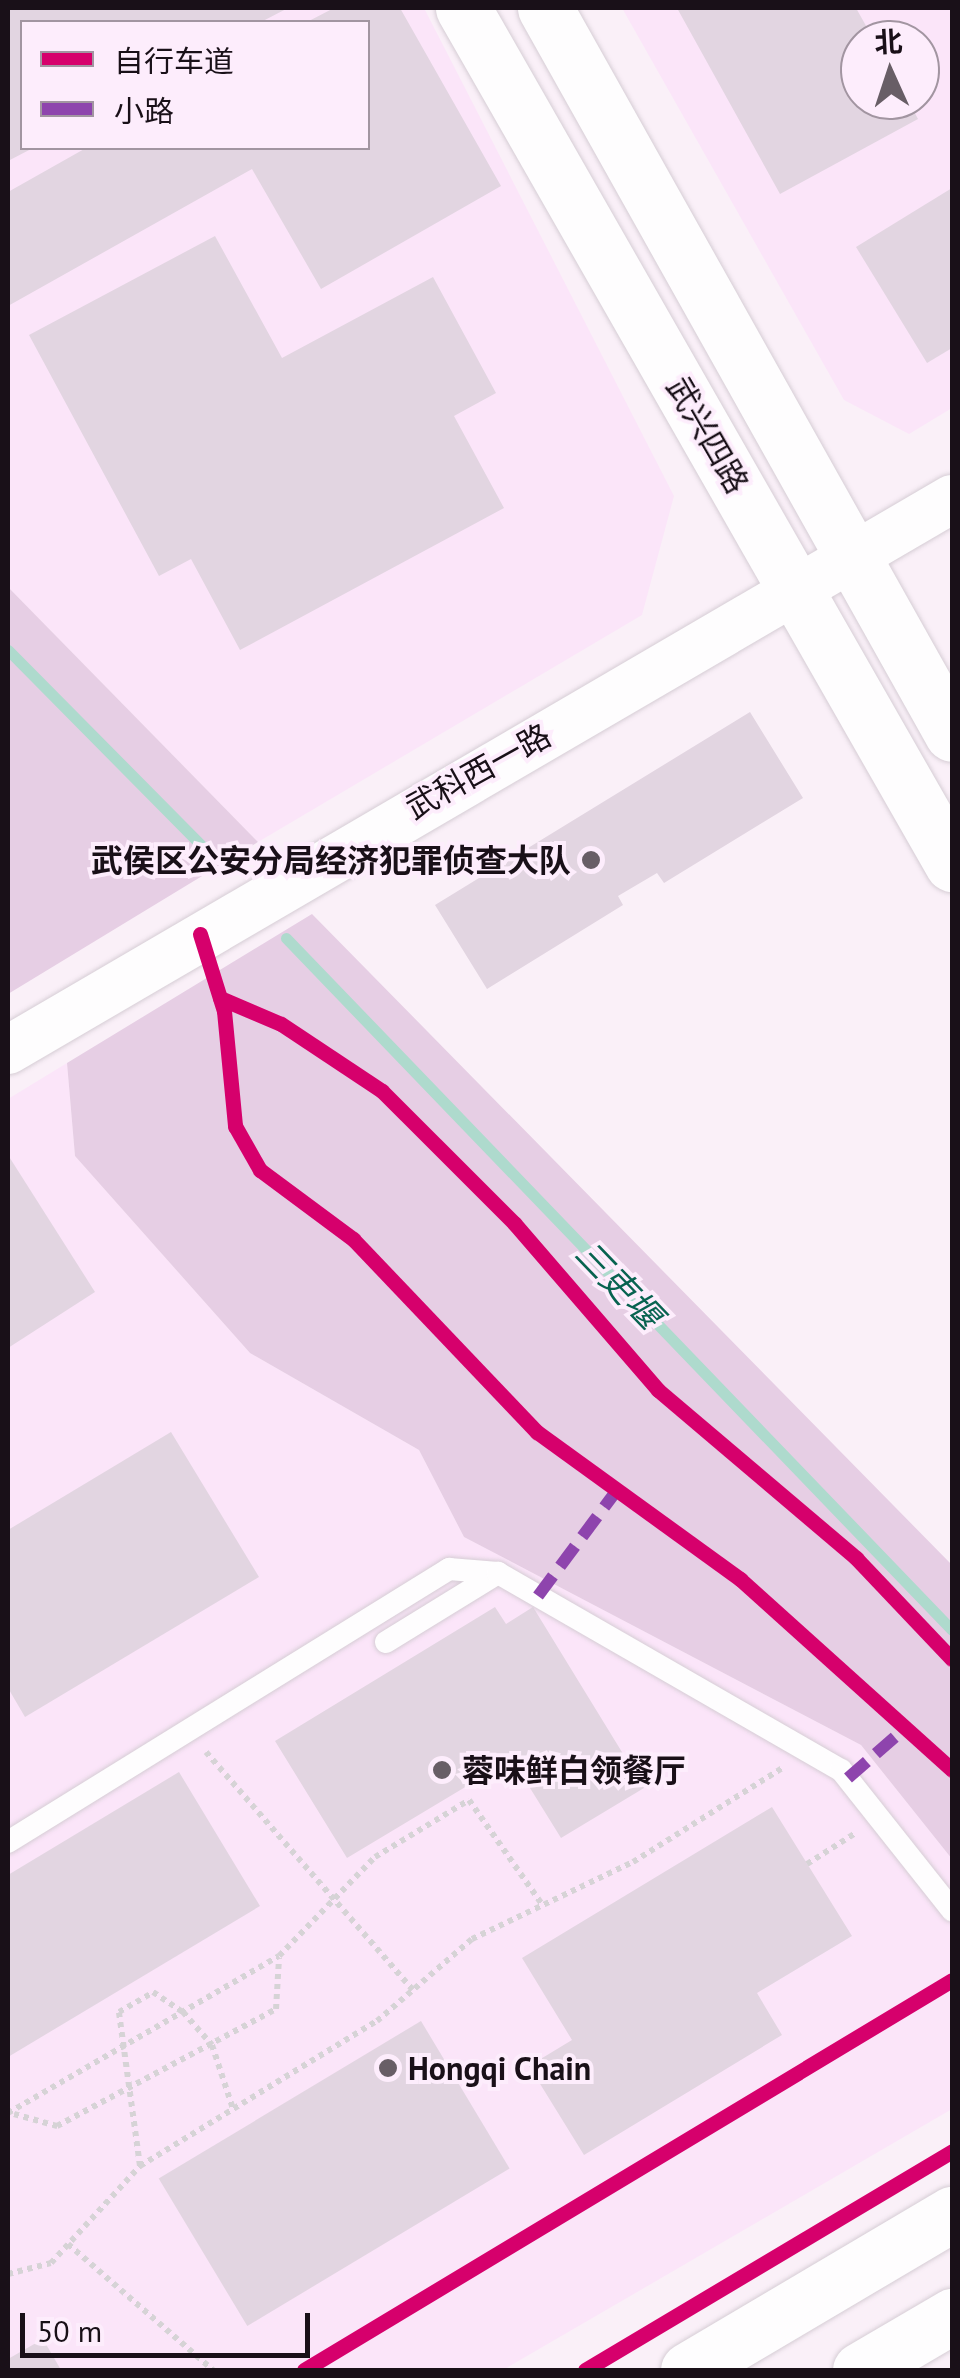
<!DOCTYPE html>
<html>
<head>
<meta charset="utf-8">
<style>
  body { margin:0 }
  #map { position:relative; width:960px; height:2378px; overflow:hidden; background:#faf0f8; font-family:"PT Sans","Noto Sans SC",sans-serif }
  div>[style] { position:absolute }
  .built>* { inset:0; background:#fbe5f9 }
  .green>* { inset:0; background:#e6cee4 }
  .stream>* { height:11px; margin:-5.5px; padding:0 5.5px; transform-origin:5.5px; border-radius:5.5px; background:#aedacd }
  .building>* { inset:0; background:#e2d5e1; transform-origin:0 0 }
  .path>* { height:6px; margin-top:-3px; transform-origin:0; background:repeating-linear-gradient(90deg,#d6d3d6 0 5px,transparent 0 10px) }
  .roads { filter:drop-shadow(0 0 2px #d6cdd5) drop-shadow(0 0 2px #d6cdd5) }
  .lane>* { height:22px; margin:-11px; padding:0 11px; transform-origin:11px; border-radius:11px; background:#fefdfe }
  .street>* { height:48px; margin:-24px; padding:0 24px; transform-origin:24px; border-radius:24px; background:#fefdfe }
  .secondary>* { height:55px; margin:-27.5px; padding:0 27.5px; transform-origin:27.5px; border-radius:27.5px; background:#fefdfe }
  .primary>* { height:55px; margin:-27.5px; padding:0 27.5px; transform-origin:27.5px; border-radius:27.5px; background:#fefdfe }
  .quiet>* { height:12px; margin-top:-6px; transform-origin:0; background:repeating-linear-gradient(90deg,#8e44ad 0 25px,transparent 0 37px) }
  .cycleway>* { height:15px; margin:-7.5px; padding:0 7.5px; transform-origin:7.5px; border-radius:7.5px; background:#d6006c }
  .dots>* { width:28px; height:28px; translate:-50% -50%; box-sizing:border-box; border:5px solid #fdedfc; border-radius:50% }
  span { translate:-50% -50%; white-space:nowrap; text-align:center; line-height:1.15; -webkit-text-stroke:8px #fdedfc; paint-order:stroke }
  .street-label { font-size:32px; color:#191018 }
  .poi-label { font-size:32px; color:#191018; font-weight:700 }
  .right { translate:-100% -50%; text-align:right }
  .left { translate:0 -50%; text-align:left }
  .water-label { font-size:35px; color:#086350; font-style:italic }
  .frame { position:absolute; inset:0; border:10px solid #191018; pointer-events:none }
  .legend { position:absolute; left:20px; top:20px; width:350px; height:130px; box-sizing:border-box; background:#fdedfc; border:2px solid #a295a1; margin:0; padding:12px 18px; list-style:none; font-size:30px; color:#191018 }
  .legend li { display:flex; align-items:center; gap:20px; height:50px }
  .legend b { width:50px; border:2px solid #a295a1 }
  .north { position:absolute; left:840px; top:20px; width:100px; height:100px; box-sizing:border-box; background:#fdedfc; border:2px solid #a295a1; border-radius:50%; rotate:357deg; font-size:28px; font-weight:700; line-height:40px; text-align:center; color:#191018 }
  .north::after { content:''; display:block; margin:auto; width:35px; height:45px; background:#685e66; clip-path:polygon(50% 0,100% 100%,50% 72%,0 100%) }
  .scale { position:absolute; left:20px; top:2313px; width:290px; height:45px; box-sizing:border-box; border:5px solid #191018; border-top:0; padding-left:12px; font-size:30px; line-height:35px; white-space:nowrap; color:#191018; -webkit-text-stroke:8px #fdedfc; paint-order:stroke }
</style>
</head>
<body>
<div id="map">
  <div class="built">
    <i style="clip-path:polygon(evenodd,8px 8px,424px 8px,674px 496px,642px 615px,258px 842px,8px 587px,8px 8px,22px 22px,368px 22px,368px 148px,22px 148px,22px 22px)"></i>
    <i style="clip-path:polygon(evenodd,622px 8px,952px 8px,952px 408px,909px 434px,844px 400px,622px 8px,860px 40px,920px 40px,920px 100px,860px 100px,860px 40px)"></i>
    <i style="clip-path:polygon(67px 1063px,75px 1156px,250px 1353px,419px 1450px,464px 1537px,861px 1745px,952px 1859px,952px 2109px,503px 2370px,8px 2370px,8px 1099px)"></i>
  </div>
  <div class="green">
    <i style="clip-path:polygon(8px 587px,258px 842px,8px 994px)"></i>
    <i style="clip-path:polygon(312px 914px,952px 1565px,952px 1859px,861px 1745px,464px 1537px,419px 1450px,250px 1353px,75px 1156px,67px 1063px)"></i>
  </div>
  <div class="stream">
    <i style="left:8px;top:650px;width:290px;rotate:45.3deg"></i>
    <i style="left:286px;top:938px;width:960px;rotate:46.1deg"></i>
  </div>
  <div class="building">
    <i style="clip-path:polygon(8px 8px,288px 8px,261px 22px,22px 22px,22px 148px,33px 148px,8px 161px)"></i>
    <i style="clip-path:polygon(334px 8px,400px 8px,501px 186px,321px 289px,252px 169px,8px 306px,8px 192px,86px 148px,368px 148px,368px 22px,307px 22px)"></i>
    <i style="clip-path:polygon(677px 8px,856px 8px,874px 40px,860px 40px,860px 100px,908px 100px,918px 119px,780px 194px)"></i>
    <i style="clip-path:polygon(952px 188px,952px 348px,927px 363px,856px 247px)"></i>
    <i style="clip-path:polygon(215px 236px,282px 358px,433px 277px,496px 393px,454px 416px,504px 508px,240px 650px,191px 559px,159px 576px,29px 335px)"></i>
    <i style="clip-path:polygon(750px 712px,803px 798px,664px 883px,657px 873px,618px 896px,623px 905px,487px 989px,435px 905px)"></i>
    <i style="clip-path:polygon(8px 1155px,95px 1292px,8px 1348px)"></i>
    <i style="clip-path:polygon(171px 1432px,259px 1577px,25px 1717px,8px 1688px,8px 1530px)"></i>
    <i style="clip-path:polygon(495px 1607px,506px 1624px,533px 1607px,644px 1788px,561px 1838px,512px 1759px,347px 1858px,275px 1741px)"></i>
    <i style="clip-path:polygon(179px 1772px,260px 1906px,8px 2057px,8px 1875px)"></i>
    <i style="clip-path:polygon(772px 1807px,852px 1936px,757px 1993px,782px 2035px,584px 2155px,529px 2066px,572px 2040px,522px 1958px)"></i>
    <i style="left:421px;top:2021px;width:172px;height:306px;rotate:59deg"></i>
    <i style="clip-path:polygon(43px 2339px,61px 2370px,8px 2370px,8px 2359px)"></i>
  </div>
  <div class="path">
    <i style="left:206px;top:1752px;width:315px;rotate:49deg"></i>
    <i style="left:807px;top:1864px;width:59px;rotate:-32.6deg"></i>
    <i style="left:8px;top:2113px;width:313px;rotate:-30.1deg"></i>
    <i style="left:279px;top:1956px;width:138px;rotate:-45.9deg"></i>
    <i style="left:375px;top:1857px;width:110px;rotate:-31.2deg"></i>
    <i style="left:469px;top:1800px;width:126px;rotate:55deg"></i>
    <i style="left:14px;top:2114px;width:45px;rotate:15.6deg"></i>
    <i style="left:57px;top:2126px;width:248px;rotate:-28.1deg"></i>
    <i style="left:276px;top:2009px;width:51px;rotate:-86.6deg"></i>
    <i style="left:140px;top:2166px;width:155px;rotate:-97.8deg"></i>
    <i style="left:119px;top:2012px;width:39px;rotate:-30deg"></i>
    <i style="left:153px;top:1992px;width:36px;rotate:34deg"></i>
    <i style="left:183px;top:2012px;width:44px;rotate:48.7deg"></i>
    <i style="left:212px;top:2045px;width:67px;rotate:71.8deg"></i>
    <i style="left:68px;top:2244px;width:192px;rotate:41deg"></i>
    <i style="left:8px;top:2274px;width:44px;rotate:-14.3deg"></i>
    <i style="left:51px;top:2263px;width:132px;rotate:-47.5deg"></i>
    <i style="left:140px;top:2166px;width:278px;rotate:-31.5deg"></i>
    <i style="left:377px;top:2021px;width:125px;rotate:-40.8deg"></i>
    <i style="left:472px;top:1939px;width:178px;rotate:-25.6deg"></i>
    <i style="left:633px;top:1862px;width:176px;rotate:-32.2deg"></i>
  </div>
  <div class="roads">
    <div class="lane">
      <i style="left:386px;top:1642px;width:132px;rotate:-31.6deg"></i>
      <i style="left:8px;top:1842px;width:519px;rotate:-31.76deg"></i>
      <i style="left:449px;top:1569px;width:49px;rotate:4.7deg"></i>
      <i style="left:498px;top:1573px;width:396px;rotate:29.9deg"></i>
      <i style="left:841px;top:1770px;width:179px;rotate:51.6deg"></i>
    </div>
    <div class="street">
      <i style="left:8px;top:1050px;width:1093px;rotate:-30.27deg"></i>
    </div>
    <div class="secondary">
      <i style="left:463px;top:8px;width:986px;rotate:60.26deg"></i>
      <i style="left:545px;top:8px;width:832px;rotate:60.72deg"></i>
    </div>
    <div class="primary">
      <i style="left:688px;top:2370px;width:307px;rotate:-30.6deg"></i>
      <i style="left:860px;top:2370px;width:107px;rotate:-30.4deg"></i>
    </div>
  </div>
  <div class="quiet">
    <i style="left:538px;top:1596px;width:132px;rotate:-53.3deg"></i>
    <i style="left:848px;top:1778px;width:73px;rotate:-41.1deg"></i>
  </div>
  <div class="cycleway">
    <i style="left:200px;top:934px;width:81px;rotate:72.7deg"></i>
    <i style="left:224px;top:1011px;width:116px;rotate:84.5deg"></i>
    <i style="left:235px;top:1126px;width:51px;rotate:60.4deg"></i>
    <i style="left:260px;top:1170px;width:116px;rotate:36.6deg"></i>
    <i style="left:353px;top:1239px;width:267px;rotate:46.4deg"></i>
    <i style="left:537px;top:1432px;width:251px;rotate:35.9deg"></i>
    <i style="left:740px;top:1579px;width:285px;rotate:42deg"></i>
    <i style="left:220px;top:998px;width:66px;rotate:23.1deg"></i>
    <i style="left:281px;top:1024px;width:121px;rotate:33.6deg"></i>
    <i style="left:382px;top:1091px;width:187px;rotate:45deg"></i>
    <i style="left:514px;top:1223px;width:221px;rotate:49.2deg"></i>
    <i style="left:658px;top:1390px;width:260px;rotate:40.3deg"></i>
    <i style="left:856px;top:1558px;width:139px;rotate:46.5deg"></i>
    <i style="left:304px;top:2370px;width:756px;rotate:-31.04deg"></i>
    <i style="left:585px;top:2370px;width:427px;rotate:-30.8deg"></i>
  </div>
  <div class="dots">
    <i style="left:591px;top:860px;background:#685e66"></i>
    <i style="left:442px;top:1770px;background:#685e66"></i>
    <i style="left:388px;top:2068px;background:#685e66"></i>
  </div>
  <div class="street-label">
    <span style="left:708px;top:435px;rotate:60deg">武兴四路</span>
    <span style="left:478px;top:771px;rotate:-29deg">武科西一路</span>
  </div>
  <div class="poi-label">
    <span class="right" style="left:571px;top:860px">武侯区公安分局经济犯罪侦查大队</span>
    <span class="left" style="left:462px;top:1770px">蓉味鲜白领餐厅</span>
    <span class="left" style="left:408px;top:2068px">Hongqi Chain</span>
  </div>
  <div class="water-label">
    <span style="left:619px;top:1284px;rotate:46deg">三吏堰</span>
  </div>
  <div class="frame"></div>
  <ul class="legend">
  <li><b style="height:12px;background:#d6006c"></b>自行车道</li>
  <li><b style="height:12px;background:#8e44ad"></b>小路</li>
  </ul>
  <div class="north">北</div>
  <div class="scale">50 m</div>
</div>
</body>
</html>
